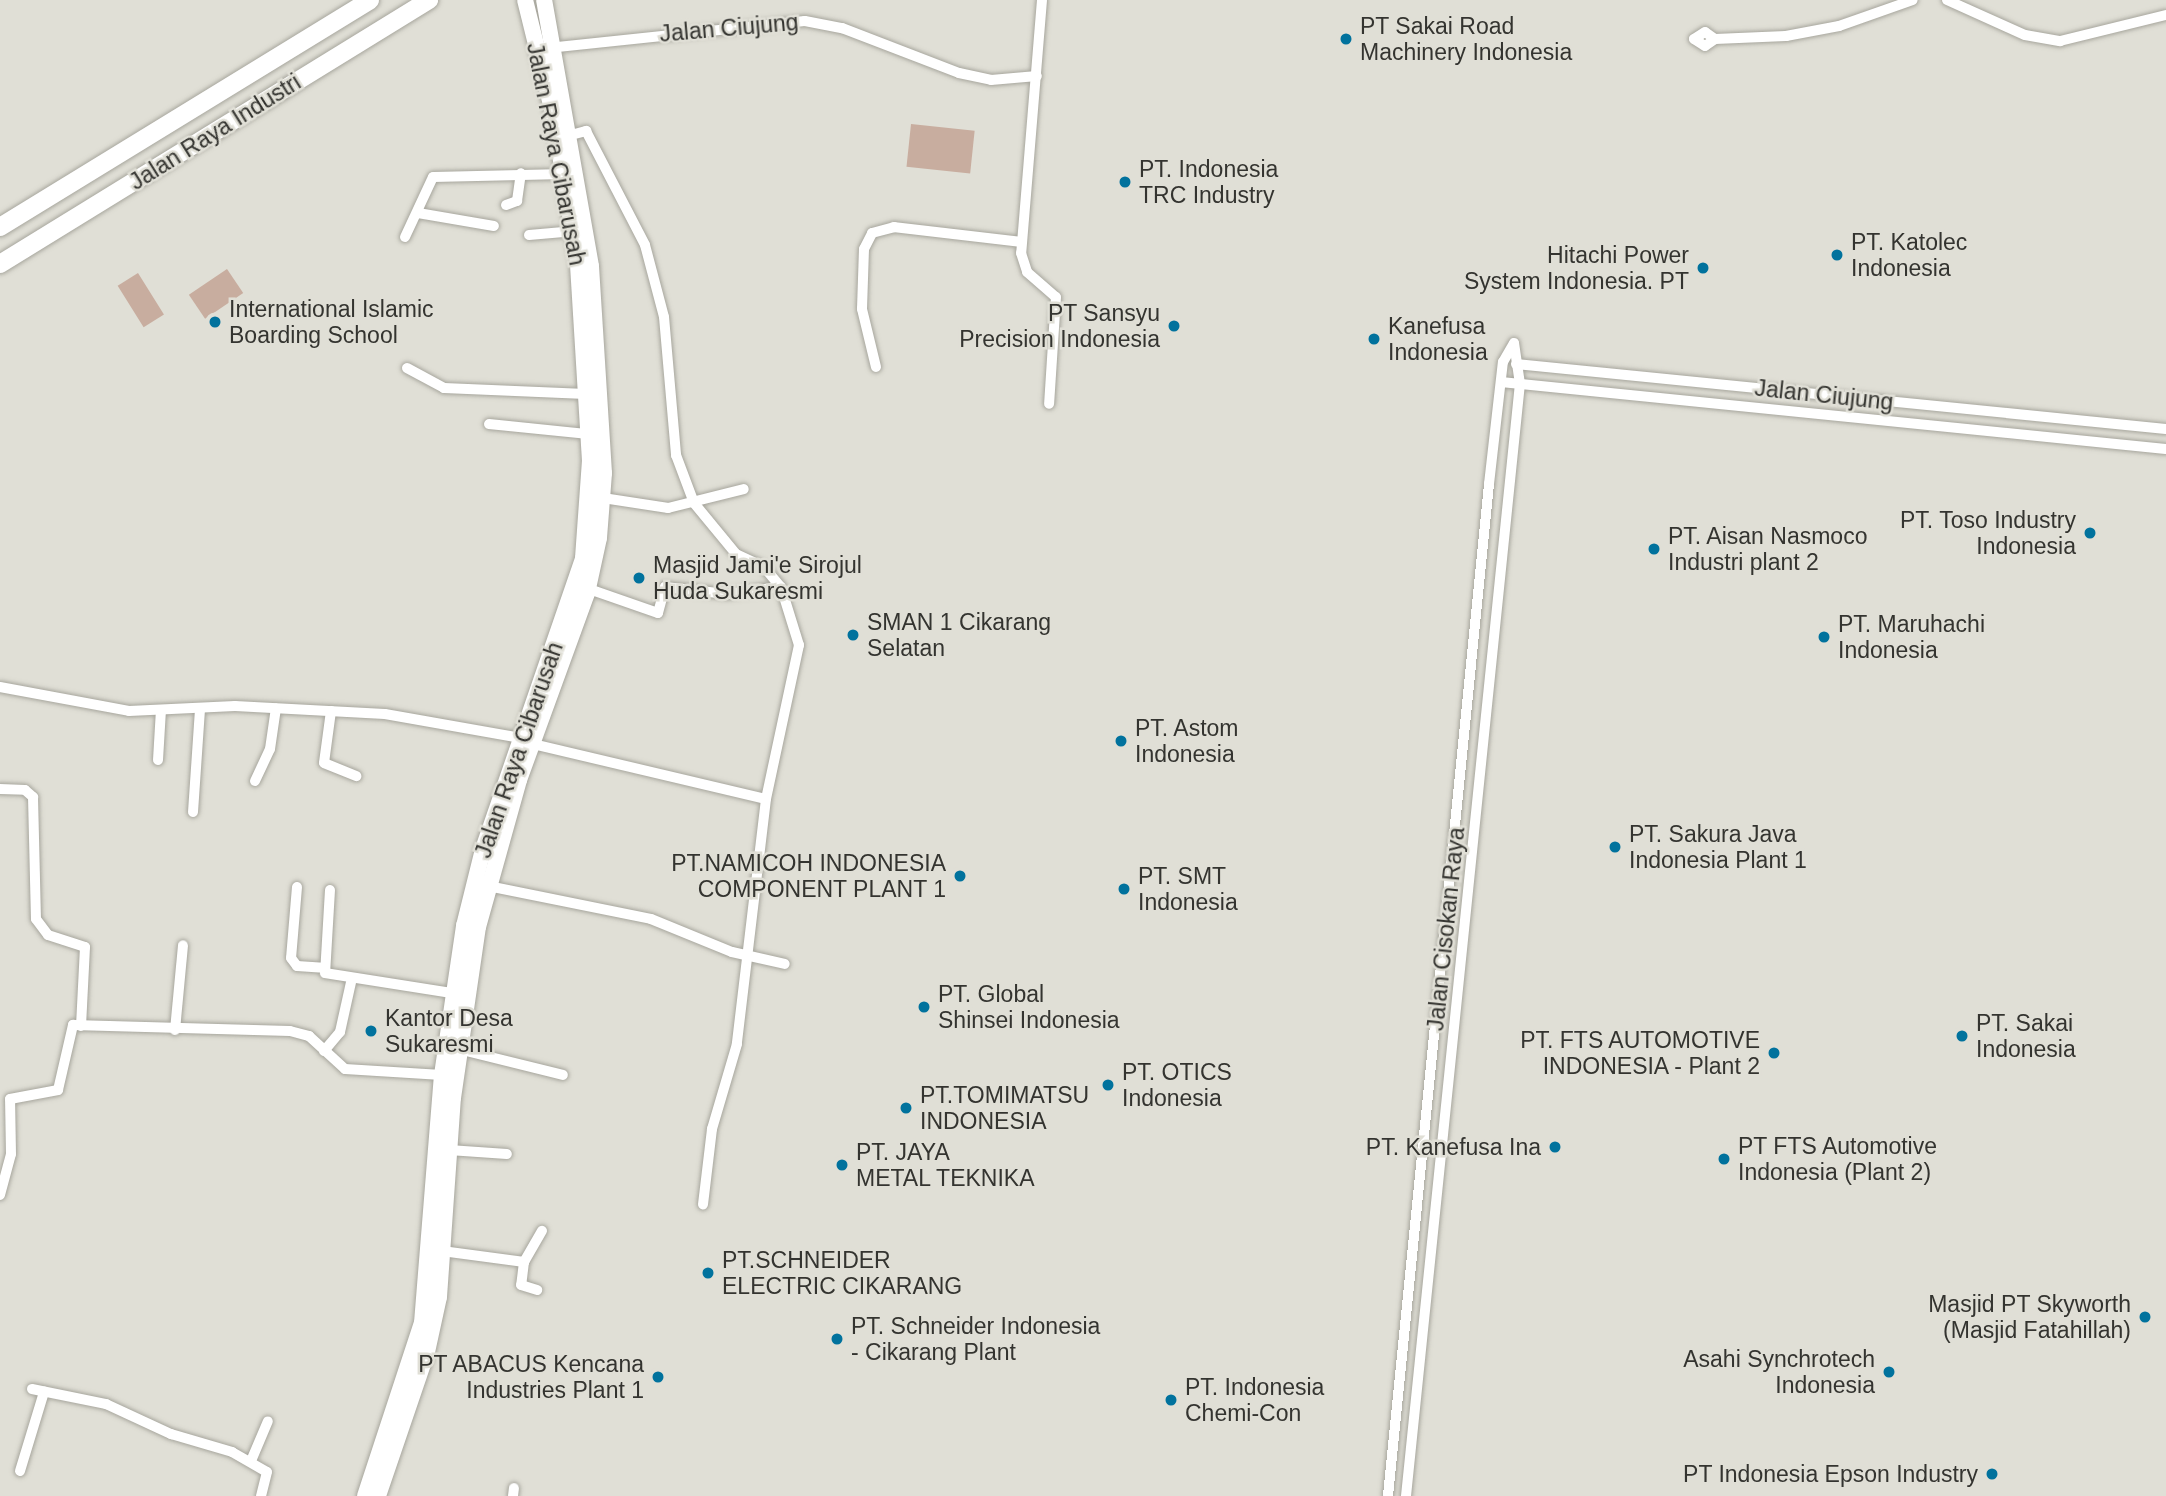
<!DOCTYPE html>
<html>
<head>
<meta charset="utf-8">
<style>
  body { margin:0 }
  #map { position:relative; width:2166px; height:1496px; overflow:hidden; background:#e0dfd6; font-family:Helvetica,sans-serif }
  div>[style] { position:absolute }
  .green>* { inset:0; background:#c8ad9f; transform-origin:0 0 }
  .roads { filter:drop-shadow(0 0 2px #a7a69d) drop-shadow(0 0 2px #a7a69d) }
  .street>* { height:10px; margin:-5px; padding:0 5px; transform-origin:5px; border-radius:5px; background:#fff }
  .secondary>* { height:16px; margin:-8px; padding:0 8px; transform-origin:8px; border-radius:8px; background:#fff }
  .primary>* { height:18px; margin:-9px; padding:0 9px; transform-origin:9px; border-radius:9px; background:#fff }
  .dots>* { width:19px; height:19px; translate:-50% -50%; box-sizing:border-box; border:4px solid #e0dfd6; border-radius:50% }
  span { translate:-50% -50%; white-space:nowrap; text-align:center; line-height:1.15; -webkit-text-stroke:5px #e0dfd6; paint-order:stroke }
  .poi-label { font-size:23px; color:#343430 }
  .left { translate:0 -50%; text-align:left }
  .right { translate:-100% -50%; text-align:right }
  .street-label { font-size:23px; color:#343430 }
</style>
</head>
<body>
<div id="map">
  <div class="green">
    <i style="left:911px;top:124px;width:64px;height:43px;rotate:6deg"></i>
    <i style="left:227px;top:269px;width:29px;height:46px;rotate:56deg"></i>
    <i style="left:138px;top:273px;width:49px;height:24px;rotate:58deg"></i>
  </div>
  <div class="roads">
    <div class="street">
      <i style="left:1042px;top:0;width:254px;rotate:94.7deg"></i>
      <i style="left:1021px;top:253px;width:20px;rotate:72deg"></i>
      <i style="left:1027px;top:272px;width:38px;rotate:41deg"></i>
      <i style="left:1056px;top:297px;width:107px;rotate:93.7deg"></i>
      <i style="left:1947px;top:0;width:85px;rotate:24.2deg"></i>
      <i style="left:2025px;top:35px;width:36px;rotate:10deg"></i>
      <i style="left:2060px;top:41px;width:109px;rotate:-13.8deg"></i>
      <i style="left:1715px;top:39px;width:12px;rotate:-145deg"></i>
      <i style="left:1705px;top:32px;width:13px;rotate:148deg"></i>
      <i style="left:1694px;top:39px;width:13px;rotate:32deg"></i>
      <i style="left:1705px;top:46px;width:12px;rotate:-35deg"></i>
      <i style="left:1715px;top:39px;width:71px;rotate:-2.4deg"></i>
      <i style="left:1786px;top:36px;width:54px;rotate:-10.7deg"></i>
      <i style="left:1839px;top:26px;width:78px;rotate:-19.4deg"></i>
      <i style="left:548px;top:48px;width:258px;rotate:-6deg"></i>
      <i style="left:805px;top:21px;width:38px;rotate:11deg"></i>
      <i style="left:842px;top:28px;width:125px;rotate:21deg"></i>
      <i style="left:959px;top:73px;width:33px;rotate:12deg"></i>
      <i style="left:991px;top:80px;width:46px;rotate:-5deg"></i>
      <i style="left:571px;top:135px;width:16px;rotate:-15deg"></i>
      <i style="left:586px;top:131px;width:128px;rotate:62.6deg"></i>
      <i style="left:645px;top:245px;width:74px;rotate:75.2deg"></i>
      <i style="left:664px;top:317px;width:139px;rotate:85deg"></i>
      <i style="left:676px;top:455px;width:51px;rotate:69.4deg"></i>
      <i style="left:694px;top:503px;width:66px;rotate:50.5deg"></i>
      <i style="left:736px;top:554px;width:31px;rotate:25deg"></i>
      <i style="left:764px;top:567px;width:26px;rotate:50deg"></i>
      <i style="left:781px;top:587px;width:61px;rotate:72.8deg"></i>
      <i style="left:799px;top:645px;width:157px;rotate:102.1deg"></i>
      <i style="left:766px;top:799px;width:247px;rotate:96.8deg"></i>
      <i style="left:737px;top:1044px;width:89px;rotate:106.4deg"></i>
      <i style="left:712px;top:1129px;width:76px;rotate:96.8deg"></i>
      <i style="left:506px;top:205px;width:12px;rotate:-20deg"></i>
      <i style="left:517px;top:201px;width:28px;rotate:-82deg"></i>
      <i style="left:418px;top:213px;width:77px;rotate:9.7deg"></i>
      <i style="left:529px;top:235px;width:46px;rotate:-5deg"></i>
      <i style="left:405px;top:237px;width:66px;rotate:-65deg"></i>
      <i style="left:433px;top:177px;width:132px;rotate:-1.3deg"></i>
      <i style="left:1516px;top:364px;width:653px;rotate:5.71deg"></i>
      <i style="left:876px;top:367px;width:60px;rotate:-103.6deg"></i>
      <i style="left:862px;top:309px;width:60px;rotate:-88.1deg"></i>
      <i style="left:864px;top:249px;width:18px;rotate:-63deg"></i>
      <i style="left:872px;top:233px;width:23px;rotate:-15deg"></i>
      <i style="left:894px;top:227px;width:128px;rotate:6.7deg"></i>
      <i style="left:407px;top:368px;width:42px;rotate:28.4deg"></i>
      <i style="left:444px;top:388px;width:142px;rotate:2.4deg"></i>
      <i style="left:1501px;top:382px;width:668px;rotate:5.75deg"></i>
      <i style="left:489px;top:424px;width:100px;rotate:5.8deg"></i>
      <i style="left:603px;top:498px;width:66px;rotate:8.7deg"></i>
      <i style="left:668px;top:508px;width:78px;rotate:-14deg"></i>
      <i style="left:589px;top:589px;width:73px;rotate:19.2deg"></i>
      <i style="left:658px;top:613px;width:27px;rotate:-75deg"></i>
      <i style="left:665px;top:587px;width:62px;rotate:6.4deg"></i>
      <i style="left:727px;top:594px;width:54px;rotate:-7.4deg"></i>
      <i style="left:0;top:687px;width:131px;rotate:10.5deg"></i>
      <i style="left:129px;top:711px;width:106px;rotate:-2.7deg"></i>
      <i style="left:235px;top:706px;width:150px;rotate:3.1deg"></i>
      <i style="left:385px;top:714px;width:138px;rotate:10deg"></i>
      <i style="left:331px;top:711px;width:52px;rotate:97.7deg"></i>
      <i style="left:324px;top:763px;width:35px;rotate:22deg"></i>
      <i style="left:533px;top:744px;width:239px;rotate:13.3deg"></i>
      <i style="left:158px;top:760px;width:50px;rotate:-86.6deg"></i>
      <i style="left:255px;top:781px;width:35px;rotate:-65deg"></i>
      <i style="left:270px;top:749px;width:41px;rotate:-81.7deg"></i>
      <i style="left:0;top:789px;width:25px;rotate:2deg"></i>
      <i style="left:25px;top:790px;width:11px;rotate:41deg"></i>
      <i style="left:33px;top:797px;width:122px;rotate:88.6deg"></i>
      <i style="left:36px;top:919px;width:20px;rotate:53deg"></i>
      <i style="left:48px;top:935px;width:39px;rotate:18deg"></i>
      <i style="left:85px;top:947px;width:79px;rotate:92.9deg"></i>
      <i style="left:193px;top:812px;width:102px;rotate:-86.1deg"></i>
      <i style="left:488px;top:886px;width:166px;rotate:11.4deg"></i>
      <i style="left:651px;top:919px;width:87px;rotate:22.2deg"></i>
      <i style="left:732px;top:952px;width:54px;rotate:12.8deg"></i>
      <i style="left:297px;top:887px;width:71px;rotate:94.8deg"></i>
      <i style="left:291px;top:958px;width:10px;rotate:53deg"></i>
      <i style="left:297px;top:966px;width:26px;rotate:4deg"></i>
      <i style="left:330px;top:890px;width:83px;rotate:93.4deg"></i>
      <i style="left:325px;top:973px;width:128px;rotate:9deg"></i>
      <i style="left:175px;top:1030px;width:85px;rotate:-84.6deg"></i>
      <i style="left:458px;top:1049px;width:108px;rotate:13.9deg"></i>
      <i style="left:324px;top:1051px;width:25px;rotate:-50deg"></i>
      <i style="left:340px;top:1032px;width:55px;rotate:-77.5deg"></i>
      <i style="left:449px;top:1150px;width:58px;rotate:3.9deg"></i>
      <i style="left:0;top:1195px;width:42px;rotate:-75deg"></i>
      <i style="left:11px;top:1154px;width:55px;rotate:-91deg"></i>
      <i style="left:10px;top:1099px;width:49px;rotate:-10.6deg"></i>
      <i style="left:58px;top:1090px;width:67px;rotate:-77deg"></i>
      <i style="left:73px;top:1025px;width:217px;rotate:1.6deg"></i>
      <i style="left:290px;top:1031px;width:20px;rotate:15deg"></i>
      <i style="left:309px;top:1036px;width:49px;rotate:42.5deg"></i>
      <i style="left:345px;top:1069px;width:97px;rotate:3.5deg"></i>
      <i style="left:442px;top:1251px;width:83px;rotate:7.6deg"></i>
      <i style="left:524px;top:1262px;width:23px;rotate:97deg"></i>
      <i style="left:521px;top:1285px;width:17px;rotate:17deg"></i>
      <i style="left:524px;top:1262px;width:36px;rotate:-60deg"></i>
      <i style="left:32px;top:1389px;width:76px;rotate:11.5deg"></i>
      <i style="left:106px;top:1404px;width:72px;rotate:24.8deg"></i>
      <i style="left:171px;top:1434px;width:64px;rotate:16.4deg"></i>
      <i style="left:232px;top:1452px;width:40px;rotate:29.7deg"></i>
      <i style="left:267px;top:1472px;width:25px;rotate:104deg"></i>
      <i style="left:251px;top:1461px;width:43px;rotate:-67deg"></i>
      <i style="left:20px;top:1471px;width:83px;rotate:-73.1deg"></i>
      <i style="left:513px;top:1496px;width:8px;rotate:-83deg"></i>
      <i style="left:1388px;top:1496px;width:1017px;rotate:-84.3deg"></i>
      <i style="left:1489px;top:484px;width:123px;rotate:-83.5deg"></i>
      <i style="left:1503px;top:362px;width:22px;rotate:-60deg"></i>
      <i style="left:1406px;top:1496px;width:1118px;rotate:-84.15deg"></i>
      <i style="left:1520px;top:384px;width:41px;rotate:-98.3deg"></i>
    </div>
    <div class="secondary">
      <i style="left:365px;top:1496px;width:182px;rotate:-71.8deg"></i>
      <i style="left:422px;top:1323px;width:249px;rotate:-85.4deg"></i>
      <i style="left:442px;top:1075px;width:151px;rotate:-81.6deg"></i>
      <i style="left:464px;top:926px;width:79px;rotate:-76.1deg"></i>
      <i style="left:483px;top:849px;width:308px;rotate:-71deg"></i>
      <i style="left:583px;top:558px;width:97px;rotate:-85.9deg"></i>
      <i style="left:590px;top:461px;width:199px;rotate:-93.5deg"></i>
      <i style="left:578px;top:262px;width:151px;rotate:-99.5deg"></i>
      <i style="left:553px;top:113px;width:116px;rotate:-103.9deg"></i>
      <i style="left:378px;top:1496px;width:152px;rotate:-71.2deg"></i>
      <i style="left:427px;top:1352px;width:56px;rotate:-77.7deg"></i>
      <i style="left:439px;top:1297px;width:199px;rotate:-86deg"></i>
      <i style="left:453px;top:1098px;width:173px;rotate:-81.7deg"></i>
      <i style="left:478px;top:927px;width:153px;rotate:-74.4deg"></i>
      <i style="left:519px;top:780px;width:199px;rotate:-70deg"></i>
      <i style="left:587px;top:593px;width:56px;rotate:-77.7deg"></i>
      <i style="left:599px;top:538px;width:65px;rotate:-85.6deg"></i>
      <i style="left:604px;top:473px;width:207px;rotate:-93.6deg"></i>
      <i style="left:591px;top:266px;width:270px;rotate:-100deg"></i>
    </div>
    <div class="primary">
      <i style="left:0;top:227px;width:434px;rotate:-31.5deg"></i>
      <i style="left:0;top:264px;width:504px;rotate:-31.61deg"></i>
    </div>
  </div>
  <div class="dots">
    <i style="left:1346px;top:39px;background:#01729d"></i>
    <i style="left:1125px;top:182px;background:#01729d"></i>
    <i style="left:1837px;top:255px;background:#01729d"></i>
    <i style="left:1703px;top:268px;background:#01729d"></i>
    <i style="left:215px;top:322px;background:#01729d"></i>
    <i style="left:1174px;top:326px;background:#01729d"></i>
    <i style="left:1374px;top:339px;background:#01729d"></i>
    <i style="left:2090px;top:533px;background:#01729d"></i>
    <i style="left:1654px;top:549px;background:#01729d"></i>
    <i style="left:639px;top:578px;background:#01729d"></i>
    <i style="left:853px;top:635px;background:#01729d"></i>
    <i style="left:1824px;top:637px;background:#01729d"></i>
    <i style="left:1121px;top:741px;background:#01729d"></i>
    <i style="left:1615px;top:847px;background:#01729d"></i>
    <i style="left:960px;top:876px;background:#01729d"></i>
    <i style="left:1124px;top:889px;background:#01729d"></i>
    <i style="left:924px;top:1007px;background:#01729d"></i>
    <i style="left:371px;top:1031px;background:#01729d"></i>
    <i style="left:1962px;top:1036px;background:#01729d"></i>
    <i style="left:1774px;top:1053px;background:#01729d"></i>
    <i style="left:1108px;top:1085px;background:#01729d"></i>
    <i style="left:906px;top:1108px;background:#01729d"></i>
    <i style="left:1555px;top:1147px;background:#01729d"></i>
    <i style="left:1724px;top:1159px;background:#01729d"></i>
    <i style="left:842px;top:1165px;background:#01729d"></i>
    <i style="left:708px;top:1273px;background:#01729d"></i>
    <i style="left:2145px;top:1317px;background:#01729d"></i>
    <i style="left:837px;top:1339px;background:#01729d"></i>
    <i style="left:1889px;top:1372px;background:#01729d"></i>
    <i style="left:658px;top:1377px;background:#01729d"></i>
    <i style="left:1171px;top:1400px;background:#01729d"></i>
    <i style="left:1992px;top:1474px;background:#01729d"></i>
  </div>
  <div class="poi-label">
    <span class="left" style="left:1360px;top:39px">PT Sakai Road<br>Machinery Indonesia</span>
    <span class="left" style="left:1139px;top:182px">PT. Indonesia<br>TRC Industry</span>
    <span class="left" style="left:1851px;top:255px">PT. Katolec<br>Indonesia</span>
    <span class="right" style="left:1689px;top:268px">Hitachi Power<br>System Indonesia. PT</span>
    <span class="left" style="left:229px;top:322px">International Islamic<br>Boarding School</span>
    <span class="right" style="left:1160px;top:326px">PT Sansyu<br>Precision Indonesia</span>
    <span class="left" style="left:1388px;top:339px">Kanefusa<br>Indonesia</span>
    <span class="right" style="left:2076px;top:533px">PT. Toso Industry<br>Indonesia</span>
    <span class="left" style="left:1668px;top:549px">PT. Aisan Nasmoco<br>Industri plant 2</span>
    <span class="left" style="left:653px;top:578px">Masjid Jami'e Sirojul<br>Huda Sukaresmi</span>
    <span class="left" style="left:867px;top:635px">SMAN 1 Cikarang<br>Selatan</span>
    <span class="left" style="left:1838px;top:637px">PT. Maruhachi<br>Indonesia</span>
    <span class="left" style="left:1135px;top:741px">PT. Astom<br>Indonesia</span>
    <span class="left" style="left:1629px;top:847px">PT. Sakura Java<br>Indonesia Plant 1</span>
    <span class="right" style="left:946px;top:876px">PT.NAMICOH INDONESIA<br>COMPONENT PLANT 1</span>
    <span class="left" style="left:1138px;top:889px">PT. SMT<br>Indonesia</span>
    <span class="left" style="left:938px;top:1007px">PT. Global<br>Shinsei Indonesia</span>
    <span class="left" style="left:385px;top:1031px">Kantor Desa<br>Sukaresmi</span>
    <span class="left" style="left:1976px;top:1036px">PT. Sakai<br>Indonesia</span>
    <span class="right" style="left:1760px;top:1053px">PT. FTS AUTOMOTIVE<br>INDONESIA - Plant 2</span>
    <span class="left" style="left:1122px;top:1085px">PT. OTICS<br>Indonesia</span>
    <span class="left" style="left:920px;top:1108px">PT.TOMIMATSU<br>INDONESIA</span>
    <span class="left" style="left:1738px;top:1159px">PT FTS Automotive<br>Indonesia (Plant 2)</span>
    <span class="right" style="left:1541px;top:1147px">PT. Kanefusa Ina</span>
    <span class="left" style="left:856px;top:1165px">PT. JAYA<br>METAL TEKNIKA</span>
    <span class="left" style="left:722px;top:1273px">PT.SCHNEIDER<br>ELECTRIC CIKARANG</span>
    <span class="right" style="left:2131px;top:1317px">Masjid PT Skyworth<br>(Masjid Fatahillah)</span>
    <span class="left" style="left:851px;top:1339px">PT. Schneider Indonesia<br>- Cikarang Plant</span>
    <span class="right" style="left:1875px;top:1372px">Asahi Synchrotech<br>Indonesia</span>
    <span class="right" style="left:644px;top:1377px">PT ABACUS Kencana<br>Industries Plant 1</span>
    <span class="left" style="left:1185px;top:1400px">PT. Indonesia<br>Chemi-Con</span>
    <span class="right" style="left:1978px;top:1474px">PT Indonesia Epson Industry</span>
  </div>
  <div class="street-label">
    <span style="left:729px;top:28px;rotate:-5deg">Jalan Ciujung</span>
    <span style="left:215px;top:132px;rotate:-32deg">Jalan Raya Industri</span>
    <span style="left:556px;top:154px;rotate:79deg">Jalan Raya Cibarusah</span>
    <span style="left:1824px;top:395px;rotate:6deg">Jalan Ciujung</span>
    <span style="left:519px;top:750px;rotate:-71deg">Jalan Raya Cibarusah</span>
    <span style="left:1446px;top:929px;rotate:-84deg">Jalan Cisokan Raya</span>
  </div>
</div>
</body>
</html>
